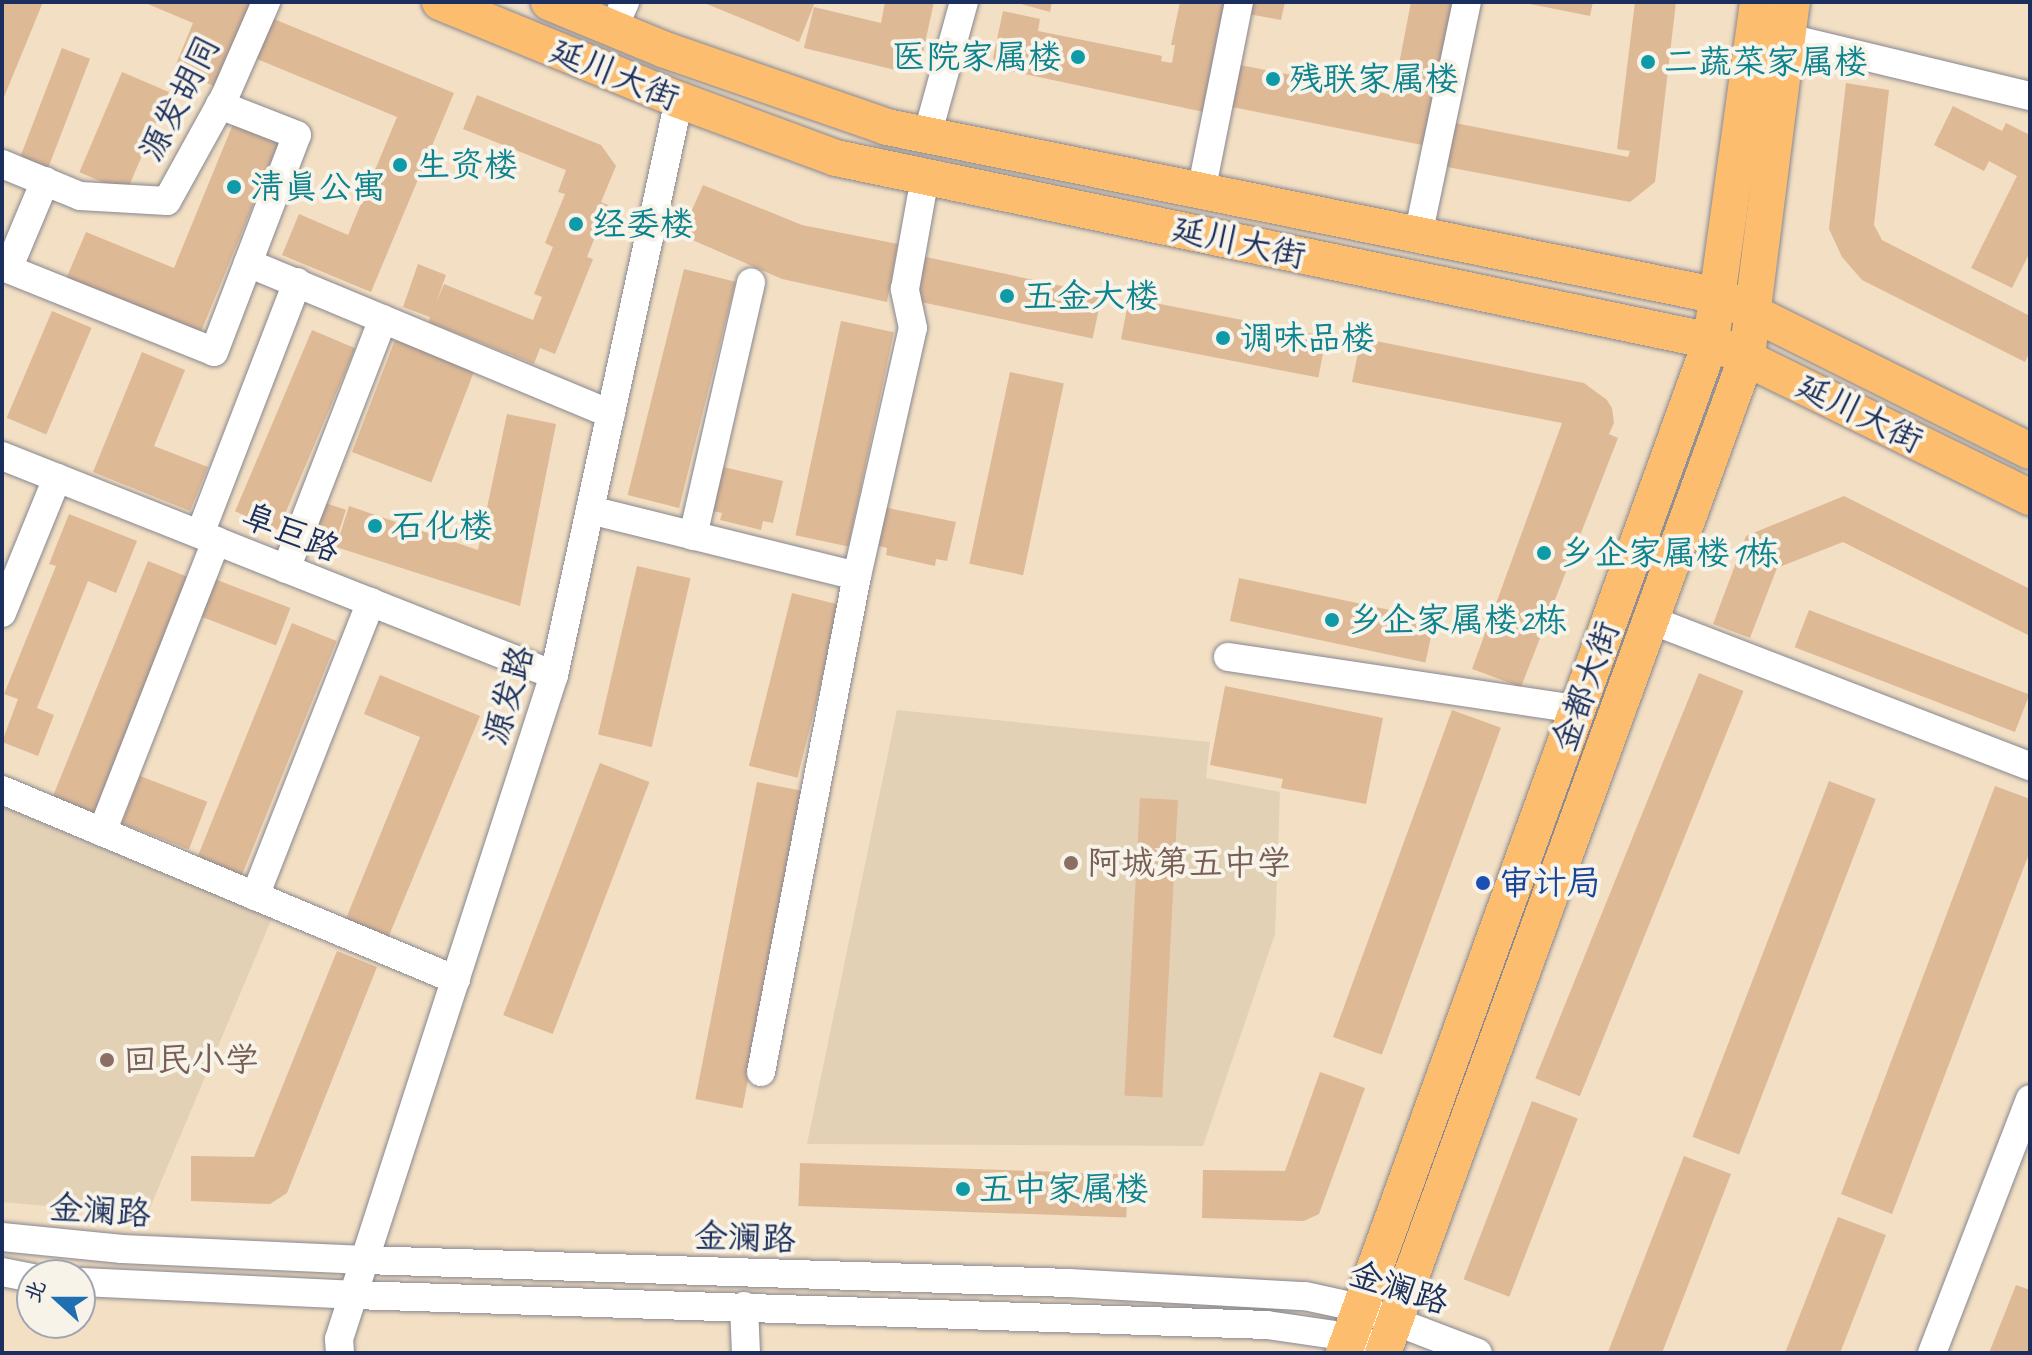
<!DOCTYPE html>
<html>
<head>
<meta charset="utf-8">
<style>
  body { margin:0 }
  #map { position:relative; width:2032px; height:1355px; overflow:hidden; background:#f3dfc3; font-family:Caveat,"LXGW WenKai TC",sans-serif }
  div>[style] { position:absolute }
  .built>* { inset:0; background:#e3d1b6 }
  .building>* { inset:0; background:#deb996; transform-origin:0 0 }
  .roads { filter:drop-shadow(0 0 2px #878790) drop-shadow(0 0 2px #878790) }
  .minor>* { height:28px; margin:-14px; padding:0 14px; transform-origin:14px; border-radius:14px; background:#fff }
  .major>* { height:36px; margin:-18px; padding:0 18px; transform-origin:18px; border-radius:18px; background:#fcbd6f }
  .dots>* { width:22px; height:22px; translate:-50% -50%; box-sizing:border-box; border:4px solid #f7f3e8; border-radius:50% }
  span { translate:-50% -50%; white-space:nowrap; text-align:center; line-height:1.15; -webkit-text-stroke:8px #f7f3e8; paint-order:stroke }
  .culture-label { font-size:34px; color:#0d838f }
  .right { translate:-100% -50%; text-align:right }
  .left { translate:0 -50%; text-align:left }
  .street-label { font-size:34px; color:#1b2f5e }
  .education-label { font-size:34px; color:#785e54 }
  .transit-label { font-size:34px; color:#164399 }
  .frame { position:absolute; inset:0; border:4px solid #1b2f5e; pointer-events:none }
  .north { position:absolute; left:16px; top:1259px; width:80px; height:80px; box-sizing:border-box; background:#f7f3e8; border:2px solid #9fa5b1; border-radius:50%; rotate:291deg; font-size:22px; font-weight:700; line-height:32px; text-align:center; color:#1b2f5e }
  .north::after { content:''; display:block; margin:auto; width:28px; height:36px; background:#1f6fb2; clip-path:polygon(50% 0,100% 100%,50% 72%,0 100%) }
</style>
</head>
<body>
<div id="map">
  <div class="built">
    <i style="clip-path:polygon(897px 710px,1210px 742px,1206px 778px,1280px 792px,1275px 934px,1203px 1146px,807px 1144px)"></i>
    <i style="clip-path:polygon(2px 806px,272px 918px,147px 1215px,2px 1202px)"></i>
  </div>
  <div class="building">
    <i style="clip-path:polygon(2px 2px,43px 2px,2px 102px)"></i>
    <i style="clip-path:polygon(143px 2px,251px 3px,216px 87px,174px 69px,193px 23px)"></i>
    <i style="clip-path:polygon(702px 2px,815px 2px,799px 42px)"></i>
    <i style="clip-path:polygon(885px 2px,934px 2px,922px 57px,908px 54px,904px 72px,804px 48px,814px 7px,881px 23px)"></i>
    <i style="clip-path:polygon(1014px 2px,1052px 2px,1050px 12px)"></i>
    <i style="clip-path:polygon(1180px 2px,1228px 2px,1204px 112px,1001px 69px,993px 58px,1003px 11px,1040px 19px,1038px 31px,1162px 56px,1161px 61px,1172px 63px,1175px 45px,1171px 45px)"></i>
    <i style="clip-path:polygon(1250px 2px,1285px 2px,1281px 20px,1248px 14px)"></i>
    <i style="clip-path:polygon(1411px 2px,1456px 2px,1427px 146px,1227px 106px,1235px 64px,1393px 95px)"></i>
    <i style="clip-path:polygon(1520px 2px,1593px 2px,1590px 16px)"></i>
    <i style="clip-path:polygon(1635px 2px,1676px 2px,1655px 182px,1630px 202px,1442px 166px,1450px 122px,1628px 157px,1630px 151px,1617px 149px)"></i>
    <i style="clip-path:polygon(269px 17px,454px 93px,371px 292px,282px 255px,299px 214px,348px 235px,397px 117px,252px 57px)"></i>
    <i style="left:62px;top:48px;width:30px;height:126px;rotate:21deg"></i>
    <i style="left:122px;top:72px;width:51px;height:109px;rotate:23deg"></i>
    <i style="clip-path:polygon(1846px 83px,1889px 90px,1874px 225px,1882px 240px,2030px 316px,2030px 351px,2025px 362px,1862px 280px,1842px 257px,1829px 229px)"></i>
    <i style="clip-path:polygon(477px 95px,601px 145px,616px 166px,601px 202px,608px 205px,587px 257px,593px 259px,555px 354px,540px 348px,534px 364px,429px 322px,430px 317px,403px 307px,418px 264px,446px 275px,436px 303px,444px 284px,533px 320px,542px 297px,534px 294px,553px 247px,545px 243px,565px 194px,558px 192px,566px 170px,463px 129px)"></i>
    <i style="clip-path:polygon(1953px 106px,2002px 131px,2006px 123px,2030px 135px,2030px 252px,2012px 288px,1971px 268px,2017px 176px,1989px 161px,1984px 171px,1934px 145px)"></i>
    <i style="clip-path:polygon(233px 124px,279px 142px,200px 334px,66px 279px,86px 232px,174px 268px)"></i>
    <i style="clip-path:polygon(703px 185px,802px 225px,898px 244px,887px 302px,782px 279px,681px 235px)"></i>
    <i style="left:921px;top:256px;width:185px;height:45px;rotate:12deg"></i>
    <i style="left:684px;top:269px;width:53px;height:233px;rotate:14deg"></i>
    <i style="left:1129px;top:298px;width:201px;height:42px;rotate:11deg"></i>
    <i style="left:52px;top:311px;width:43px;height:116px;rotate:23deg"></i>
    <i style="left:841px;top:321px;width:54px;height:219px;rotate:12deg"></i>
    <i style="left:312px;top:330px;width:47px;height:197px;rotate:23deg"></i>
    <i style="clip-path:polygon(1361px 338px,1584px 383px,1607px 400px,1612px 408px,1614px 423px,1609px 434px,1618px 438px,1521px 687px,1472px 669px,1562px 423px,1352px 382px)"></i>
    <i style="left:395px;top:340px;width:85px;height:120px;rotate:21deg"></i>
    <i style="clip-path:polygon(142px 352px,185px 370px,154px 446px,208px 467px,190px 511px,93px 472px)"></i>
    <i style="left:1010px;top:372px;width:55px;height:196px;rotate:12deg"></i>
    <i style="clip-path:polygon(507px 414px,556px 424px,520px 606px,336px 547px,349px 506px,478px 550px)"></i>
    <i style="clip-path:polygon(719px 466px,783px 481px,773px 523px,763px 521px,761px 530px,720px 520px,722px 513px,708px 510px)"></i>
    <i style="clip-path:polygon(1844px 496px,2030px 589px,2030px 636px,1843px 542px,1777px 568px,1750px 638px,1713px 624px,1746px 536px)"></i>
    <i style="left:325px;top:503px;width:22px;height:43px;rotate:18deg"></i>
    <i style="clip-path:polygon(883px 507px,956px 522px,947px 561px,936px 559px,935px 566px,886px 555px,887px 548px,875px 545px)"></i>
    <i style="clip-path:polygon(69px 514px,137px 541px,116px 593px,88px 581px,37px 708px,54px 715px,38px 756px,2px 742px,18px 699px,4px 694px,56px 566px,49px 564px)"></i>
    <i style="left:148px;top:561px;width:45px;height:256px;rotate:22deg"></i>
    <i style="left:637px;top:566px;width:55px;height:173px;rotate:13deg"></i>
    <i style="left:212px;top:578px;width:84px;height:40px;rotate:21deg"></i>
    <i style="left:1239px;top:578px;width:200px;height:44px;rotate:12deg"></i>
    <i style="left:792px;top:593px;width:50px;height:178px;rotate:14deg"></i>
    <i style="left:1809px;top:610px;width:236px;height:40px;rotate:21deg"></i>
    <i style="left:292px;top:623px;width:48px;height:255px;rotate:22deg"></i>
    <i style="left:1699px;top:673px;width:48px;height:437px;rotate:22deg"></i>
    <i style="clip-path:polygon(380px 675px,480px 716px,388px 938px,345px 921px,420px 737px,364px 714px)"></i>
    <i style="clip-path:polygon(1225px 686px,1383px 718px,1366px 804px,1281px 788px,1283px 779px,1210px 765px)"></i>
    <i style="left:1452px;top:710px;width:52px;height:348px;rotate:20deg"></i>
    <i style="left:600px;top:763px;width:53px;height:270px;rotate:21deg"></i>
    <i style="left:140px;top:776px;width:72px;height:51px;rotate:21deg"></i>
    <i style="left:1829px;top:781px;width:50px;height:381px;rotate:21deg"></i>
    <i style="left:757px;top:782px;width:48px;height:323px;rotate:11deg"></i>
    <i style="clip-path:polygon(1995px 786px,2030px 799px,2030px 851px,1892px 1214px,1841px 1194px)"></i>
    <i style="left:1140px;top:798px;width:38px;height:298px;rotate:3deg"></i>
    <i style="clip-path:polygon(337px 951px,377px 967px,287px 1193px,270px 1204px,191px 1201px,191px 1156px,254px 1157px)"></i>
    <i style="clip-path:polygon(1320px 1072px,1365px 1088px,1319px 1214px,1304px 1221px,1202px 1218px,1203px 1170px,1285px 1171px)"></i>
    <i style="left:1532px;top:1101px;width:49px;height:191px;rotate:21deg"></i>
    <i style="clip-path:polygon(1684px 1156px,1731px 1174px,1662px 1353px,1611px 1353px,1608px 1352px)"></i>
    <i style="left:800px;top:1163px;width:328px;height:43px;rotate:2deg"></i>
    <i style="clip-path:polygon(1838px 1217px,1886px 1235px,1840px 1353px,1785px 1353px)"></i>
    <i style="clip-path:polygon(2016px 1285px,2030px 1290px,2030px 1353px,1989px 1353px)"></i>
  </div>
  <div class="roads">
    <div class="minor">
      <i style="left:613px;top:29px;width:30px;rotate:-66deg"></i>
      <i style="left:1788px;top:38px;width:249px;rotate:13.5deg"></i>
      <i style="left:927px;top:136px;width:139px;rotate:-74.6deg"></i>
      <i style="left:2px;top:164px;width:84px;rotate:22.3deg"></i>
      <i style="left:80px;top:196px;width:87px;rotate:3.3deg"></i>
      <i style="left:167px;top:201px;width:120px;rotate:-61.1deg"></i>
      <i style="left:225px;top:96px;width:103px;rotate:-66.4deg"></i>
      <i style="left:45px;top:181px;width:95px;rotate:112.8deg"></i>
      <i style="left:8px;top:269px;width:222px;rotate:21.9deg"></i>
      <i style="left:214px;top:352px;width:232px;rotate:-69.1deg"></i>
      <i style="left:297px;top:135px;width:83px;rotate:-158.7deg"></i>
      <i style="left:1201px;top:192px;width:194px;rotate:-78.7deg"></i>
      <i style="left:1418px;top:236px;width:239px;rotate:-78.2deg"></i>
      <i style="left:248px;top:263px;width:393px;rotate:22.6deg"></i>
      <i style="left:2px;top:456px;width:594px;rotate:21.64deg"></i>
      <i style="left:590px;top:510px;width:275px;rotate:13.9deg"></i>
      <i style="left:200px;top:534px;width:270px;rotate:-68.9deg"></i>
      <i style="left:693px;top:536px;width:260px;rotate:-77.1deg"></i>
      <i style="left:286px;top:569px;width:268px;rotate:-68.8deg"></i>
      <i style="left:2px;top:613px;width:146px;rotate:-67.8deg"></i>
      <i style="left:1651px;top:620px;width:406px;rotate:21.1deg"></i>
      <i style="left:1228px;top:657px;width:353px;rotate:8.5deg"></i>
      <i style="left:2px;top:790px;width:492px;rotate:22.7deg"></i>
      <i style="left:102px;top:832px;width:313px;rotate:-68.6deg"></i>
      <i style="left:255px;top:896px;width:316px;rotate:-68.5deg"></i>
      <i style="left:761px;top:1072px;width:505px;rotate:-79.05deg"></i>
      <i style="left:857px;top:576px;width:254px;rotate:-77.3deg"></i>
      <i style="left:913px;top:328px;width:40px;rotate:-102deg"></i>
      <i style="left:905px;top:289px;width:114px;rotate:-79.9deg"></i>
      <i style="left:2px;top:1237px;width:121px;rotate:5.7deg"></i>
      <i style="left:122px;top:1249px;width:243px;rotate:2.6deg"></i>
      <i style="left:365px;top:1260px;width:704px;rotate:1.87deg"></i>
      <i style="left:1069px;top:1283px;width:236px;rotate:3.2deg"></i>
      <i style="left:1305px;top:1296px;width:56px;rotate:12.3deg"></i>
      <i style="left:1360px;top:1308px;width:126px;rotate:20.9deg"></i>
      <i style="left:2px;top:1272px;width:31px;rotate:11deg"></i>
      <i style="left:80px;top:1282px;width:274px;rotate:2.7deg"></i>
      <i style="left:354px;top:1295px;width:913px;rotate:1.88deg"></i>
      <i style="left:1267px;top:1325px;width:83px;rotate:8.3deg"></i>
      <i style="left:1349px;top:1337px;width:20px;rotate:18deg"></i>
      <i style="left:744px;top:1306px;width:47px;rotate:87.6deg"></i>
      <i style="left:340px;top:1353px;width:14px;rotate:-94deg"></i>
      <i style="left:339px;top:1339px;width:698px;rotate:-72.06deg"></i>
      <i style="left:554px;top:675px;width:588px;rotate:-77.74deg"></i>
      <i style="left:1932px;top:1353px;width:272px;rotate:-68.9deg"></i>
    </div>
    <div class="major">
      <i style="left:440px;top:2px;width:258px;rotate:22.3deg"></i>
      <i style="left:679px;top:100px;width:167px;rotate:20.3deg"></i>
      <i style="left:836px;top:158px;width:894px;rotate:11.81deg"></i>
      <i style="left:1711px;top:341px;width:355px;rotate:26.1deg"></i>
      <i style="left:549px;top:2px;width:126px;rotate:22.5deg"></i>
      <i style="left:665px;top:50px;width:235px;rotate:19.1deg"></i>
      <i style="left:887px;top:127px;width:849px;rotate:11.48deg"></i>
      <i style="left:1719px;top:296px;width:347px;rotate:26.5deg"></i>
      <i style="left:1344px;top:1353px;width:1076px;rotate:-70.07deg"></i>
      <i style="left:1711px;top:341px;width:342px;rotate:-82.1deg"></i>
      <i style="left:1383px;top:1353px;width:1061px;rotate:-69.94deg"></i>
      <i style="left:1747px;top:356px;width:357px;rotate:-82.8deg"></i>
    </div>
  </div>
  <div class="dots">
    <i style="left:1078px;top:57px;background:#0f9aa8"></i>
    <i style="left:1648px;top:62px;background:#0f9aa8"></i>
    <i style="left:1273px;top:79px;background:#0f9aa8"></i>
    <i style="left:400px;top:165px;background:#0f9aa8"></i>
    <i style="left:234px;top:187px;background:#0f9aa8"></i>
    <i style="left:576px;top:224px;background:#0f9aa8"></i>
    <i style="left:1007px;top:296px;background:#0f9aa8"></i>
    <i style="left:1223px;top:338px;background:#0f9aa8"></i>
    <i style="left:375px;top:526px;background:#0f9aa8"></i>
    <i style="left:1544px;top:553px;background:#0f9aa8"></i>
    <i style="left:1332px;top:620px;background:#0f9aa8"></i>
    <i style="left:1071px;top:863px;background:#8d6e63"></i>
    <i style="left:1483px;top:883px;background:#1a4fb4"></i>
    <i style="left:107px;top:1060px;background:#8d6e63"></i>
    <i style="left:963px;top:1189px;background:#0f9aa8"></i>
  </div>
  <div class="culture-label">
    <span class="right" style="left:1062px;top:57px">医院家属楼</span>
    <span class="left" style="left:1664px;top:62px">二蔬菜家属楼</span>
    <span class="left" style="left:1289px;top:79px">残联家属楼</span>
    <span class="left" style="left:416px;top:165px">生资楼</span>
    <span class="left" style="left:250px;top:187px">清真公寓</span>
    <span class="left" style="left:592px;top:224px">经委楼</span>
    <span class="left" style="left:1023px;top:296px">五金大楼</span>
    <span class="left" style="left:1239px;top:338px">调味品楼</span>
    <span class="left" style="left:391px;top:526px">石化楼</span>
    <span class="left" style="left:1560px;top:553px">乡企家属楼1栋</span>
    <span class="left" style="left:1348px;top:620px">乡企家属楼2栋</span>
    <span class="left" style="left:979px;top:1189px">五中家属楼</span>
  </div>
  <div class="street-label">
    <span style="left:615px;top:74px;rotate:22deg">延川大街</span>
    <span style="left:179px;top:98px;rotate:-63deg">源发胡同</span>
    <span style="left:1239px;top:242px;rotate:12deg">延川大街</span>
    <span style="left:1860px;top:413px;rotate:26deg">延川大街</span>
    <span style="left:291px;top:532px;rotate:22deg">阜巨路</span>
    <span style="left:1585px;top:686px;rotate:-70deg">金都大街</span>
    <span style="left:508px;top:695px;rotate:-74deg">源发路</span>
    <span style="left:100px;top:1210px;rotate:4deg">金澜路</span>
    <span style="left:745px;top:1237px;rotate:2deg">金澜路</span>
    <span style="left:1399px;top:1287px;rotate:18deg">金澜路</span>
  </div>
  <div class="education-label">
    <span class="left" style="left:1087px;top:863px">阿城第五中学</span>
    <span class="left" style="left:123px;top:1060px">回民小学</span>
  </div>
  <div class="transit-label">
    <span class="left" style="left:1499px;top:883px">审计局</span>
  </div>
  <div class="frame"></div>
  <div class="north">北</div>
</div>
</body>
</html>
